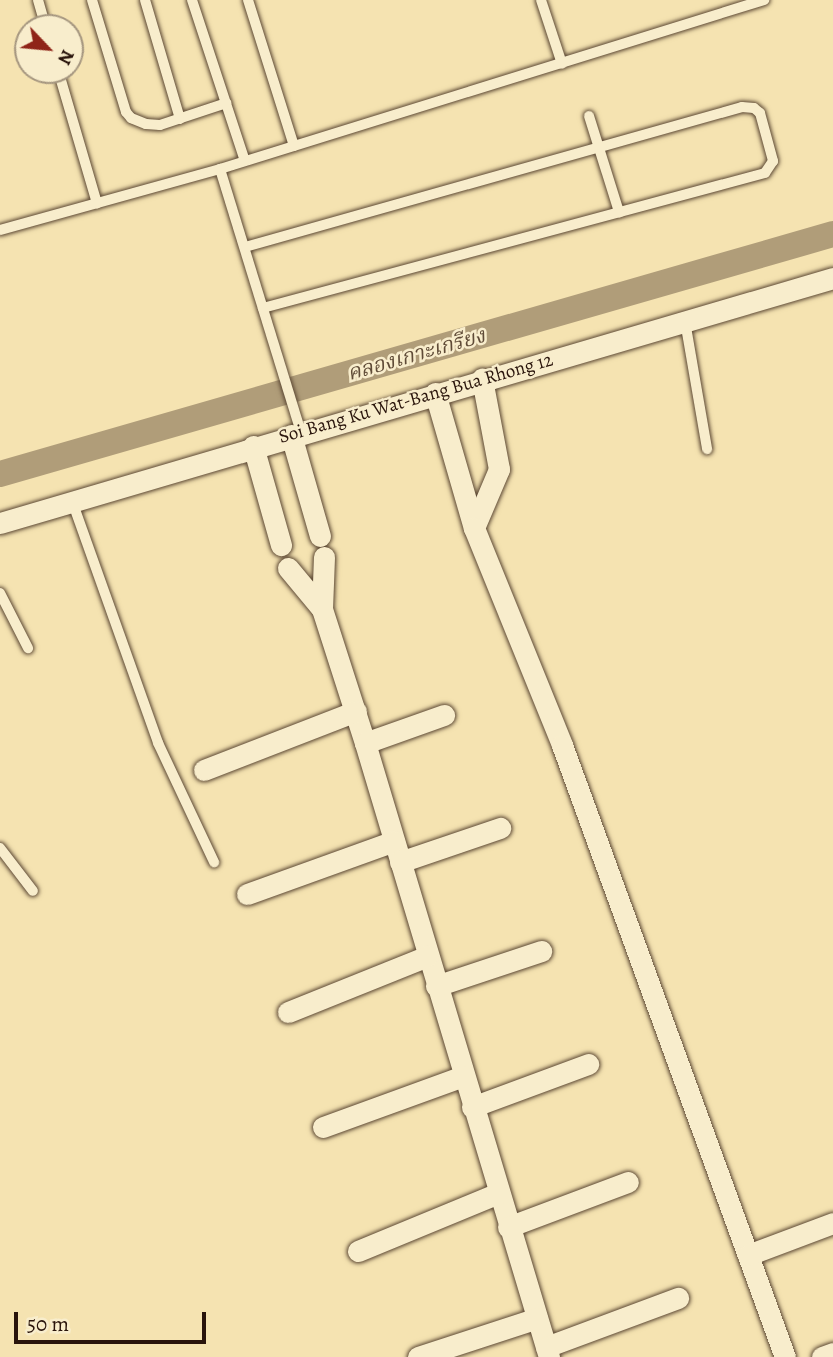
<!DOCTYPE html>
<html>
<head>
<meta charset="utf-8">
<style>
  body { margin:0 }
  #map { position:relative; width:833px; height:1357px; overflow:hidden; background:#f5e3b1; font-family:Alegreya,"Noto Serif Thai",serif }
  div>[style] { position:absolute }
  .canal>* { height:26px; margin:-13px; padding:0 13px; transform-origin:13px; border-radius:13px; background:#b09d79 }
  .roads { filter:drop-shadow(0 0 2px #5c4834) drop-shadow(0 0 2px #5c4834) }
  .service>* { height:10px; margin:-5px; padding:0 5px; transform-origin:5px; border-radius:5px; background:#f8edcc }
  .minor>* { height:21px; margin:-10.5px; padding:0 10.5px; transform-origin:10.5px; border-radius:10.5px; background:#f8edcc }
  span { translate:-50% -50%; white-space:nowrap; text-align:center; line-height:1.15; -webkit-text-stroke:5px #f8edcc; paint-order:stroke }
  .street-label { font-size:19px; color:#29140b }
  .water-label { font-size:21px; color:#5f4b37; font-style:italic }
  .north { position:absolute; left:14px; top:14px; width:70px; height:70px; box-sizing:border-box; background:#f8edcc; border:2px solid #a5967f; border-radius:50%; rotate:116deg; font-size:19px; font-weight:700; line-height:28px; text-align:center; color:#29140b }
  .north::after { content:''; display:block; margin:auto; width:24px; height:32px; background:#8f2418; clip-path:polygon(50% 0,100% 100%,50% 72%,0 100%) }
  .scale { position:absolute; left:14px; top:1312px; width:192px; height:32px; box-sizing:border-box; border:4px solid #29140b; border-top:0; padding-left:9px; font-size:21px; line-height:24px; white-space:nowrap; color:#29140b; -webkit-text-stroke:5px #f8edcc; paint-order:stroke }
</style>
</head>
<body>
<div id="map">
  <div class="canal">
    <i style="left:0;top:474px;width:867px;rotate:-16.07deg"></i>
  </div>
  <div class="roads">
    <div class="service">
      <i style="left:38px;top:0;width:29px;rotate:74deg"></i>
      <i style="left:92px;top:0;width:117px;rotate:73.1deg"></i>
      <i style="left:126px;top:112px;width:8px;rotate:50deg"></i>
      <i style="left:131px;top:118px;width:16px;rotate:22deg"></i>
      <i style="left:146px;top:124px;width:14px;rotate:4deg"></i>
      <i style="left:160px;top:125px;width:70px;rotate:-18.4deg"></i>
      <i style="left:145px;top:0;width:124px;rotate:73.6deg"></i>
      <i style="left:192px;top:0;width:169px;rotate:71.8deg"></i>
      <i style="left:248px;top:0;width:153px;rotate:72.5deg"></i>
      <i style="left:541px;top:0;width:67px;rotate:71.8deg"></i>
      <i style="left:58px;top:70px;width:139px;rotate:73.7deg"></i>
      <i style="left:589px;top:116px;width:101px;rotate:72.6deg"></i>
      <i style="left:220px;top:169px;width:275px;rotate:72.9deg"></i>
      <i style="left:0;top:230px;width:228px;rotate:-15.5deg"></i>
      <i style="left:220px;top:169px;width:570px;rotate:-17.26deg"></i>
      <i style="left:245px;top:247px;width:516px;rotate:-15.73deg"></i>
      <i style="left:742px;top:107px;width:12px;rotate:5deg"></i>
      <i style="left:754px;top:108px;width:8px;rotate:40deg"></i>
      <i style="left:760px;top:113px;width:50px;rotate:74.8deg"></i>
      <i style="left:773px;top:161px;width:14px;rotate:124deg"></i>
      <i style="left:765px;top:173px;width:520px;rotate:164.95deg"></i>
      <i style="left:685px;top:321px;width:130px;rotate:80.2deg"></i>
      <i style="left:72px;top:501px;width:257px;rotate:70.4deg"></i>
      <i style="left:158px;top:743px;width:132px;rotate:64.8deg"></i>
      <i style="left:0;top:593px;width:62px;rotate:63deg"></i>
      <i style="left:0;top:848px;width:54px;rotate:52.5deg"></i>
    </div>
    <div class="minor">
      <i style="left:435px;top:393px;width:141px;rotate:73.9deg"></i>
      <i style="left:474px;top:528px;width:64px;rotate:-67deg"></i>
      <i style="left:499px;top:469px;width:92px;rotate:-100.7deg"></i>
      <i style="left:291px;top:435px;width:105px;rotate:74deg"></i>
      <i style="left:253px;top:446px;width:103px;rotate:74.2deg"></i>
      <i style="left:0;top:523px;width:868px;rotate:-16.39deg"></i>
      <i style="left:474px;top:528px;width:234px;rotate:67.9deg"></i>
      <i style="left:562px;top:745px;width:651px;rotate:69.98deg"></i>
      <i style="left:324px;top:557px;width:52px;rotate:92.2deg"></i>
      <i style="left:322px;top:609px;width:141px;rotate:72.2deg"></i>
      <i style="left:365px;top:743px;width:641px;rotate:73.32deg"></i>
      <i style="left:288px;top:568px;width:53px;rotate:50.3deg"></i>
      <i style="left:365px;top:743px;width:84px;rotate:-19.5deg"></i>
      <i style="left:204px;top:770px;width:163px;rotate:-21.2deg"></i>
      <i style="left:400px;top:862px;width:106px;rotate:-18.8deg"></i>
      <i style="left:247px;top:894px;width:156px;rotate:-19.8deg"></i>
      <i style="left:436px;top:986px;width:111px;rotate:-18.4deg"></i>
      <i style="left:288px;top:1012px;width:150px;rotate:-21.9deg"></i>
      <i style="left:472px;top:1107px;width:124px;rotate:-20.3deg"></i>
      <i style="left:323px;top:1127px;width:149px;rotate:-20deg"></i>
      <i style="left:508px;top:1227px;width:128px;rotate:-20.6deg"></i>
      <i style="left:358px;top:1251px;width:152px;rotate:-22.4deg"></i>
      <i style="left:748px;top:1255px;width:91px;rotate:-20.6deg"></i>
      <i style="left:546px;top:1347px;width:141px;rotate:-20.4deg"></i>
      <i style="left:418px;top:1357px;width:125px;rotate:-18.1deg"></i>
      <i style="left:822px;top:1357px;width:12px;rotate:-20deg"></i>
    </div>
  </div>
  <div class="street-label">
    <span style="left:416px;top:399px;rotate:-16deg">Soi Bang Ku Wat-Bang Bua Rhong 12</span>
  </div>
  <div class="water-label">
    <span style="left:416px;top:354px;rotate:-16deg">คลองเกาะเกรียง</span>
  </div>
  <div class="north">N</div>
  <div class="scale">50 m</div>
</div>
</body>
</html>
